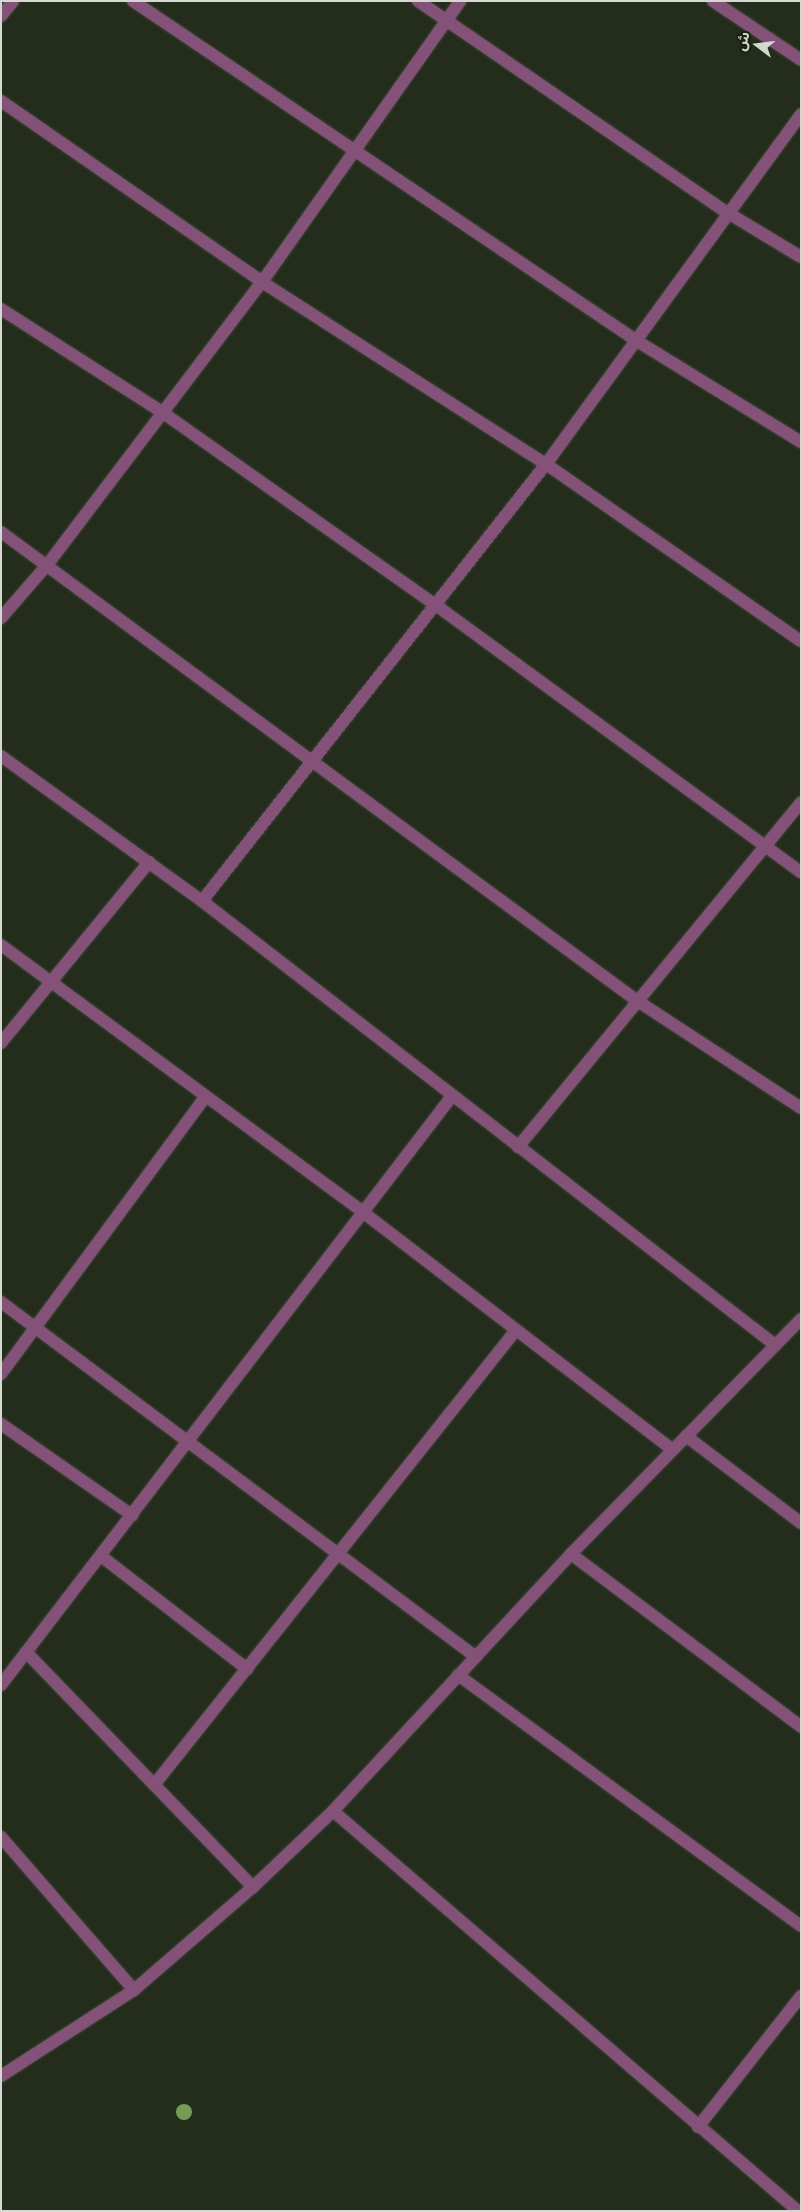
<!DOCTYPE html>
<html>
<head>
<meta charset="utf-8">
<style>
  body { margin:0 }
  #map { position:relative; width:802px; height:2212px; overflow:hidden; background:#242d1c; font-family:Jost,"Noto Sans Arabic",sans-serif }
  div>[style] { position:absolute }
  .roads { filter:drop-shadow(0 0 1px #404939) drop-shadow(0 0 1px #404939) }
  .minor>* { height:12px; margin:-6px; padding:0 6px; transform-origin:6px; border-radius:6px; background:#845278 }
  .trees>* { width:16px; height:16px; margin:-8px; border-radius:50%; background:#769b55 }
  span { translate:-50% -50%; white-space:nowrap; text-align:center; line-height:1.15; -webkit-text-stroke:5px #1a2313; paint-order:stroke }
  .frame { position:absolute; inset:0; border:2px solid #d3d9cf; pointer-events:none }
  .north { position:absolute; left:732px; top:20px; width:50px; height:50px; -webkit-text-stroke:4px #1a2313; paint-order:stroke; rotate:285deg; font-size:14px; font-weight:700; line-height:20px; text-align:center; color:#d3d9cf }
  .north::after { content:''; display:block; margin:auto; width:18px; height:22px; background:#d3d9cf; clip-path:polygon(50% 0,100% 100%,50% 72%,0 100%) }
</style>
</head>
<body>
<div id="map">
  <div class="roads">
    <div class="minor">
      <i style="left:133px;top:1px;width:608px;rotate:34deg"></i>
      <i style="left:637px;top:341px;width:193px;rotate:31.6deg"></i>
      <i style="left:418px;top:1px;width:376px;rotate:34.4deg"></i>
      <i style="left:728px;top:213px;width:85px;rotate:31.1deg"></i>
      <i style="left:713px;top:1px;width:106px;rotate:33.8deg"></i>
      <i style="left:1px;top:16px;width:19px;rotate:-51deg"></i>
      <i style="left:1px;top:101px;width:318px;rotate:34.7deg"></i>
      <i style="left:262px;top:282px;width:337px;rotate:32.7deg"></i>
      <i style="left:546px;top:464px;width:310px;rotate:34.8deg"></i>
      <i style="left:1px;top:309px;width:191px;rotate:32.6deg"></i>
      <i style="left:162px;top:412px;width:332px;rotate:35.2deg"></i>
      <i style="left:433px;top:603px;width:456px;rotate:36.2deg"></i>
      <i style="left:1px;top:532px;width:789px;rotate:36.39deg"></i>
      <i style="left:636px;top:1000px;width:197px;rotate:33.2deg"></i>
      <i style="left:1px;top:618px;width:70px;rotate:-49deg"></i>
      <i style="left:47px;top:565px;width:355px;rotate:-52.8deg"></i>
      <i style="left:262px;top:282px;width:344px;rotate:-54.8deg"></i>
      <i style="left:1px;top:756px;width:248px;rotate:35.8deg"></i>
      <i style="left:202px;top:901px;width:725px;rotate:37.77deg"></i>
      <i style="left:202px;top:901px;width:556px;rotate:-51.79deg"></i>
      <i style="left:546px;top:464px;width:433px;rotate:-53.9deg"></i>
      <i style="left:1px;top:945px;width:451px;rotate:36.4deg"></i>
      <i style="left:364px;top:1213px;width:389px;rotate:37.5deg"></i>
      <i style="left:1px;top:1043px;width:234px;rotate:-50.7deg"></i>
      <i style="left:518px;top:1147px;width:446px;rotate:-50.6deg"></i>
      <i style="left:1px;top:1302px;width:593px;rotate:36.77deg"></i>
      <i style="left:1px;top:1374px;width:345px;rotate:-53.6deg"></i>
      <i style="left:1px;top:1424px;width:160px;rotate:34.8deg"></i>
      <i style="left:686px;top:1436px;width:144px;rotate:37.1deg"></i>
      <i style="left:571px;top:1554px;width:288px;rotate:36.9deg"></i>
      <i style="left:101px;top:1556px;width:185px;rotate:37.7deg"></i>
      <i style="left:26px;top:1652px;width:327px;rotate:46deg"></i>
      <i style="left:458px;top:1675px;width:425px;rotate:36.2deg"></i>
      <i style="left:1px;top:1685px;width:742px;rotate:-52.56deg"></i>
      <i style="left:154px;top:1785px;width:581px;rotate:-51.49deg"></i>
      <i style="left:333px;top:1811px;width:613px;rotate:40.7deg"></i>
      <i style="left:1px;top:1837px;width:203px;rotate:49deg"></i>
      <i style="left:1px;top:2076px;width:158px;rotate:-32.9deg"></i>
      <i style="left:134px;top:1990px;width:157px;rotate:-40.9deg"></i>
      <i style="left:253px;top:1887px;width:110px;rotate:-43.5deg"></i>
      <i style="left:333px;top:1811px;width:350px;rotate:-47.2deg"></i>
      <i style="left:571px;top:1554px;width:329px;rotate:-45.6deg"></i>
      <i style="left:698px;top:2127px;width:167px;rotate:-51.8deg"></i>
    </div>
  </div>
  <div class="trees">
    <i style="left:184px;top:2112px"></i>
  </div>
  <div class="frame"></div>
  <div class="north">ش</div>
</div>
</body>
</html>
